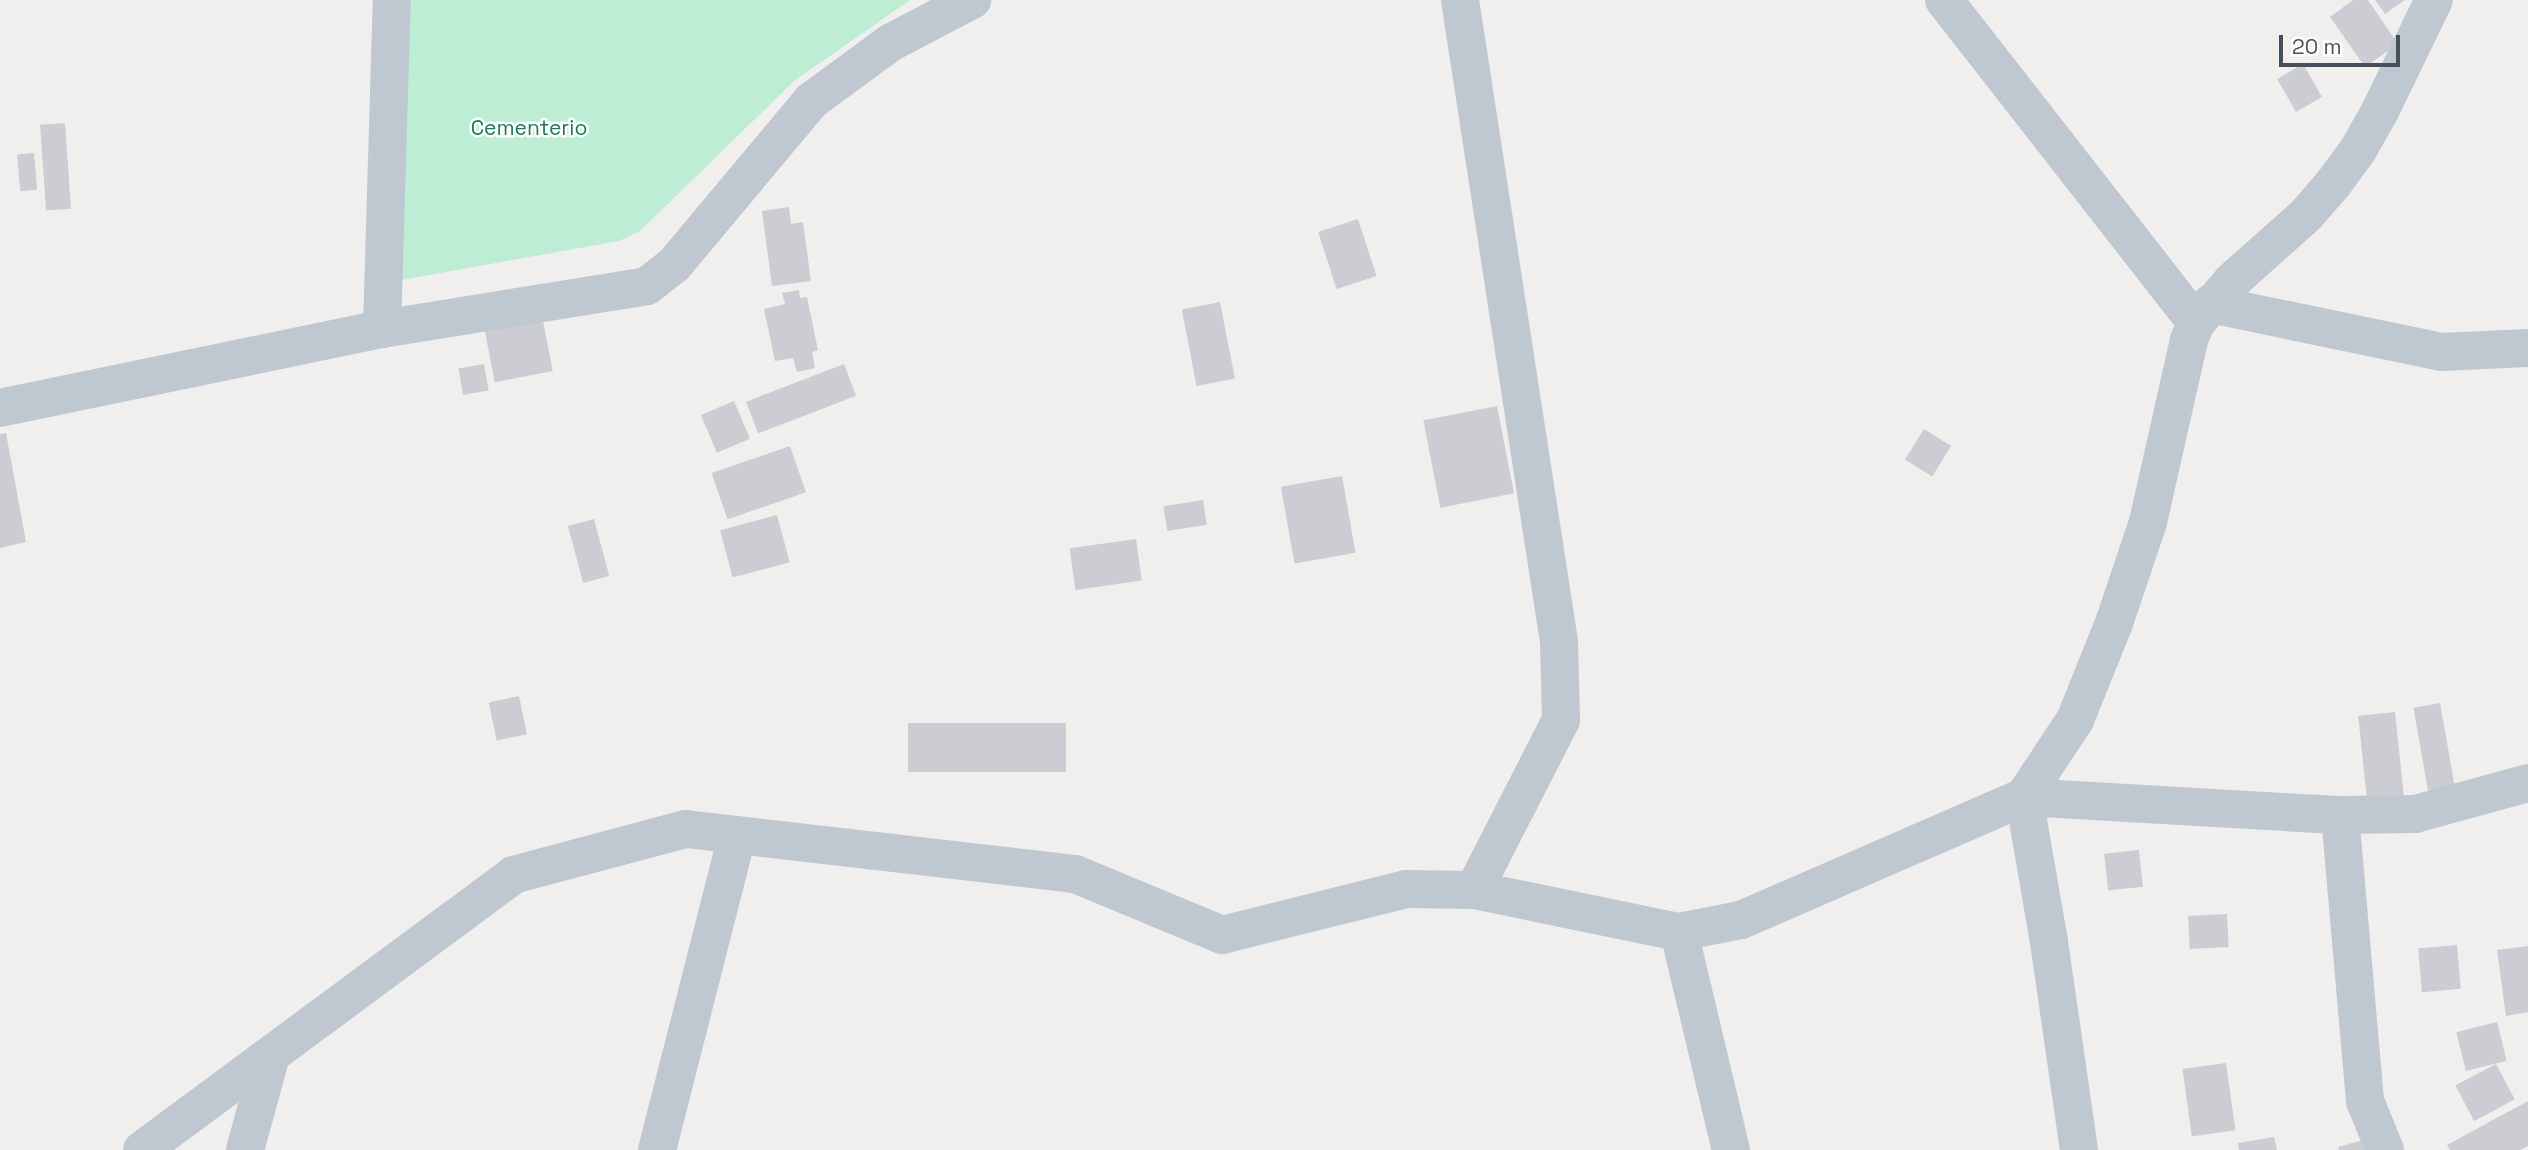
<!DOCTYPE html>
<html>
<head>
<meta charset="utf-8">
<style>
  body { margin:0 }
  #map { position:relative; width:2528px; height:1150px; overflow:hidden; background:#f1eeee; font-family:"Space Grotesk",sans-serif }
  div>[style] { position:absolute }
  .green>* { inset:0; background:#bdedd5 }
  .building>* { inset:0; background:#cbcdd3; transform-origin:0 0 }
  .minor>* { height:38px; margin:-19px; padding:0 19px; transform-origin:19px; border-radius:19px; background:#bfc7d0 }
  span { translate:-50% -50%; white-space:nowrap; text-align:center; line-height:1.15; -webkit-text-stroke:5px #fff; paint-order:stroke }
  .park-label { font-size:21px; color:#197a53 }
  .scale { position:absolute; left:2279px; top:35px; width:121px; height:32px; box-sizing:border-box; border:4px solid #474f5b; border-top:0; padding-left:9px; font-size:21px; line-height:24px; white-space:nowrap; color:#474f5b; -webkit-text-stroke:5px #fff; paint-order:stroke }
</style>
</head>
<body>
<div id="map">
  <div class="green">
    <i style="clip-path:polygon(410px 0,910px 0,794px 81px,640px 231px,619px 241px,390px 282px)"></i>
  </div>
  <div class="building">
    <i style="clip-path:polygon(2353px 0,2368px 0,2398px 44px,2365px 67px,2330px 17px)"></i>
    <i style="clip-path:polygon(2375px 0,2405px 0,2385px 14px)"></i>
    <i style="left:2303px;top:64px;width:38px;height:30px;rotate:60deg"></i>
    <i style="left:65px;top:123px;width:86px;height:25px;rotate:86deg"></i>
    <i style="left:34px;top:153px;width:37px;height:17px;rotate:85deg"></i>
    <i style="clip-path:polygon(789px 207px,791px 224px,803px 222px,811px 281px,772px 286px,762px 211px)"></i>
    <i style="left:1358px;top:219px;width:60px;height:42px;rotate:72deg"></i>
    <i style="clip-path:polygon(799px 290px,800px 298px,807px 297px,818px 350px,812px 352px,815px 368px,797px 372px,793px 358px,775px 361px,764px 309px,785px 304px,782px 293px)"></i>
    <i style="left:1220px;top:302px;width:78px;height:39px;rotate:79deg"></i>
    <i style="left:542px;top:316px;width:56px;height:59px;rotate:79deg"></i>
    <i style="left:484px;top:364px;width:27px;height:26px;rotate:80deg"></i>
    <i style="left:844px;top:364px;width:34px;height:105px;rotate:69deg"></i>
    <i style="left:734px;top:401px;width:41px;height:36px;rotate:67deg"></i>
    <i style="left:1497px;top:406px;width:89px;height:75px;rotate:79deg"></i>
    <i style="left:1924px;top:429px;width:32px;height:36px;rotate:32deg"></i>
    <i style="clip-path:polygon(6px 433px,26px 542px,0 548px,0 434px)"></i>
    <i style="left:790px;top:446px;width:49px;height:83px;rotate:71deg"></i>
    <i style="left:1342px;top:476px;width:78px;height:62px;rotate:80deg"></i>
    <i style="left:1203px;top:500px;width:25px;height:40px;rotate:81deg"></i>
    <i style="left:777px;top:515px;width:49px;height:59px;rotate:75deg"></i>
    <i style="left:594px;top:519px;width:59px;height:27px;rotate:75deg"></i>
    <i style="left:1136px;top:539px;width:42px;height:67px;rotate:82deg"></i>
    <i style="left:519px;top:696px;width:39px;height:31px;rotate:78deg"></i>
    <i style="left:2440px;top:703px;width:97px;height:27px;rotate:80deg"></i>
    <i style="left:2395px;top:712px;width:90px;height:37px;rotate:84deg"></i>
    <i style="left:1066px;top:723px;width:49px;height:158px;rotate:90deg"></i>
    <i style="left:2139px;top:850px;width:37px;height:35px;rotate:84deg"></i>
    <i style="left:2227px;top:914px;width:33px;height:39px;rotate:87deg"></i>
    <i style="left:2457px;top:945px;width:44px;height:39px;rotate:85deg"></i>
    <i style="clip-path:polygon(2528px 946px,2528px 1012px,2506px 1016px,2497px 950px)"></i>
    <i style="left:2497px;top:1022px;width:40px;height:42px;rotate:76deg"></i>
    <i style="left:2226px;top:1063px;width:68px;height:44px;rotate:82deg"></i>
    <i style="left:2496px;top:1064px;width:40px;height:46px;rotate:62deg"></i>
    <i style="clip-path:polygon(2528px 1101px,2528px 1146px,2520px 1150px,2450px 1150px,2447px 1145px)"></i>
    <i style="clip-path:polygon(2274px 1137px,2277px 1150px,2239px 1150px,2238px 1143px)"></i>
    <i style="clip-path:polygon(2370px 1138px,2373px 1150px,2339px 1150px,2338px 1147px)"></i>
  </div>
  <div class="minor">
    <i style="left:1460px;top:0;width:650px;rotate:81.23deg"></i>
    <i style="left:1559px;top:642px;width:78px;rotate:88.5deg"></i>
    <i style="left:1561px;top:720px;width:191px;rotate:117.1deg"></i>
    <i style="left:1944px;top:0;width:410px;rotate:52deg"></i>
    <i style="left:2210px;top:304px;width:236px;rotate:11.7deg"></i>
    <i style="left:2441px;top:352px;width:87px;rotate:-2.6deg"></i>
    <i style="left:382px;top:329px;width:329px;rotate:-88.3deg"></i>
    <i style="left:0;top:408px;width:390px;rotate:-11.7deg"></i>
    <i style="left:382px;top:329px;width:268px;rotate:-9.2deg"></i>
    <i style="left:647px;top:286px;width:34px;rotate:-38deg"></i>
    <i style="left:674px;top:265px;width:214px;rotate:-50.1deg"></i>
    <i style="left:811px;top:101px;width:98px;rotate:-36.3deg"></i>
    <i style="left:890px;top:43px;width:93px;rotate:-27.7deg"></i>
    <i style="left:2340px;top:815px;width:287px;rotate:85deg"></i>
    <i style="left:2365px;top:1101px;width:53px;rotate:67.8deg"></i>
    <i style="left:1679px;top:932px;width:224px;rotate:76.6deg"></i>
    <i style="left:142px;top:1150px;width:462px;rotate:-36.5deg"></i>
    <i style="left:513px;top:875px;width:179px;rotate:-14.9deg"></i>
    <i style="left:686px;top:829px;width:392px;rotate:6.6deg"></i>
    <i style="left:1075px;top:874px;width:159px;rotate:22.5deg"></i>
    <i style="left:1222px;top:935px;width:190px;rotate:-14deg"></i>
    <i style="left:1406px;top:889px;width:68px;rotate:0.8deg"></i>
    <i style="left:1474px;top:890px;width:209px;rotate:11.6deg"></i>
    <i style="left:1679px;top:932px;width:63px;rotate:-11deg"></i>
    <i style="left:1741px;top:920px;width:309px;rotate:-23.5deg"></i>
    <i style="left:2024px;top:797px;width:317px;rotate:3.3deg"></i>
    <i style="left:2340px;top:815px;width:75px;rotate:-0.8deg"></i>
    <i style="left:2415px;top:814px;width:117px;rotate:-15.3deg"></i>
    <i style="left:245px;top:1150px;width:98px;rotate:-74.7deg"></i>
    <i style="left:657px;top:1150px;width:325px;rotate:-75.7deg"></i>
    <i style="left:2079px;top:1150px;width:210px;rotate:-98.2deg"></i>
    <i style="left:2049px;top:942px;width:147px;rotate:-99.8deg"></i>
    <i style="left:2024px;top:797px;width:92px;rotate:-56.5deg"></i>
    <i style="left:2075px;top:720px;width:105px;rotate:-68.1deg"></i>
    <i style="left:2114px;top:623px;width:107px;rotate:-71.4deg"></i>
    <i style="left:2148px;top:522px;width:187px;rotate:-77.3deg"></i>
    <i style="left:2189px;top:340px;width:18px;rotate:-68deg"></i>
    <i style="left:2196px;top:323px;width:55px;rotate:-49.4deg"></i>
    <i style="left:2232px;top:281px;width:99px;rotate:-41.7deg"></i>
    <i style="left:2306px;top:215px;width:41px;rotate:-48.9deg"></i>
    <i style="left:2333px;top:184px;width:42px;rotate:-53.7deg"></i>
    <i style="left:2358px;top:150px;width:45px;rotate:-60.6deg"></i>
    <i style="left:2380px;top:111px;width:123px;rotate:-64.1deg"></i>
  </div>
  <div class="park-label">
    <span style="left:529px;top:128px">Cementerio</span>
  </div>
  <div class="scale">20 m</div>
</div>
</body>
</html>
